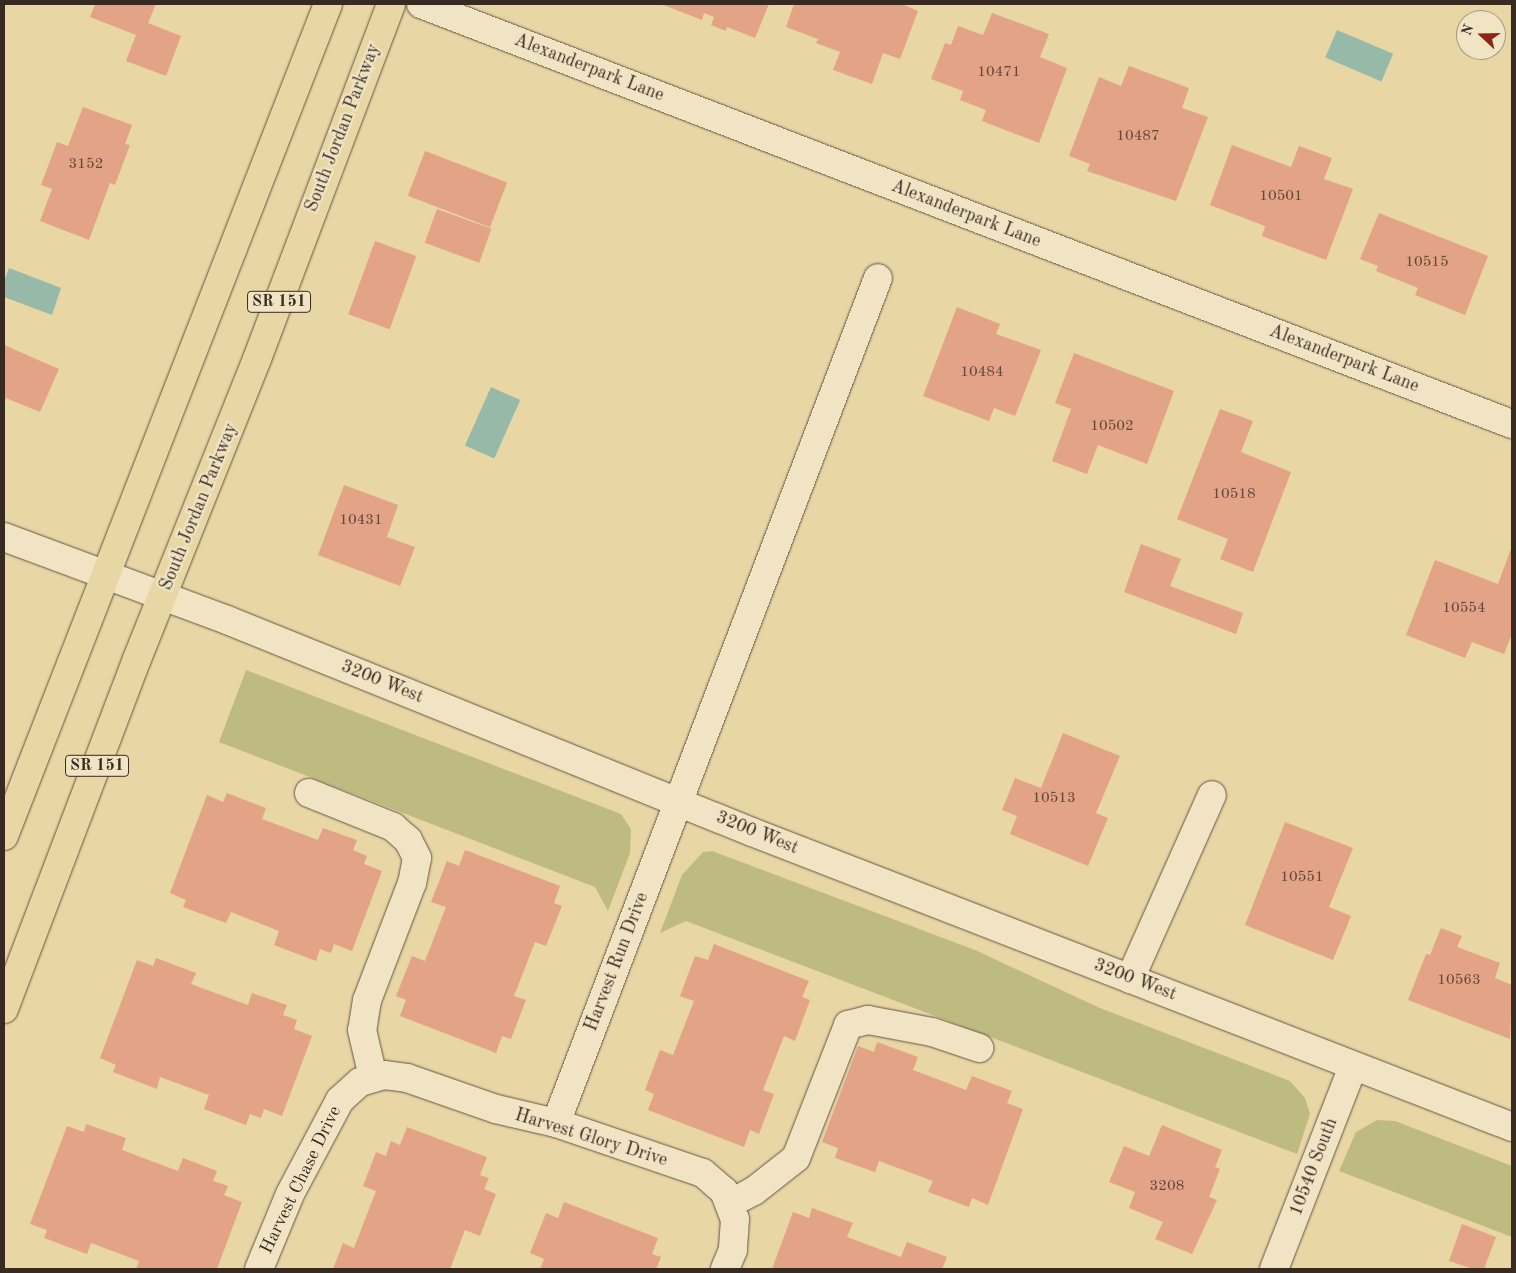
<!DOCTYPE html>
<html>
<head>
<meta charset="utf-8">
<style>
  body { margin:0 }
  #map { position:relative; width:1516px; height:1273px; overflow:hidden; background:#e8d6a5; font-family:"Old Standard TT",serif }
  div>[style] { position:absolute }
  .green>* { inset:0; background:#bebb81 }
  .water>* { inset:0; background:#97b9a8; transform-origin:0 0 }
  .building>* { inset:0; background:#e3a386; transform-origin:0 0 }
  .roads { filter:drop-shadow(0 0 1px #635542) drop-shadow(0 0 1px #635542) }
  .minor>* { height:28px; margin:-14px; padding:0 14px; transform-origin:14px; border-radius:14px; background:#f0e4c4 }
  .major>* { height:28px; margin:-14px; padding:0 14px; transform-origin:14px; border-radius:14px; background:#e8d6a5 }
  span { translate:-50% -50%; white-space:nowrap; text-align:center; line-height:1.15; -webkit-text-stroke:4.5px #f0e4c4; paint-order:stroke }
  .number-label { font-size:15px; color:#62483a }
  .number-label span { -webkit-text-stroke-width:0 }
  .shield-label span { padding:1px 4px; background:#f0e4c4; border:1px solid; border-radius:4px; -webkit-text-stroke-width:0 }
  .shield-label { font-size:16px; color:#372a21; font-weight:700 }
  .street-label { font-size:18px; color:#372a21 }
  .frame { position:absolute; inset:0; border:5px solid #372a21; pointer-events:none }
  .north { position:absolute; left:1456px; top:10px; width:50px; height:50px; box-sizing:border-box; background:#f0e4c4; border:1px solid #a69a83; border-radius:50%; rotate:291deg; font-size:14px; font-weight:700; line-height:20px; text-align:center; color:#372a21 }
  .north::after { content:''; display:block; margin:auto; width:18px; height:22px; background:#8f2418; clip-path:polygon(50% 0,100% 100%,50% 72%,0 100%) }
</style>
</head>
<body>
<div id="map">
  <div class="green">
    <i style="clip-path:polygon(246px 670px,621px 814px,631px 829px,630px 853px,608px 911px,595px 887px,219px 742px)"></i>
    <i style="clip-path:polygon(712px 851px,975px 950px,1100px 1008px,1290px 1081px,1305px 1098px,1310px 1114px,1297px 1154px,686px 921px,660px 933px,682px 875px,703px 852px)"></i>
    <i style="clip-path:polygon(1377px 1120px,1395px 1121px,1512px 1166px,1512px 1237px,1339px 1171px,1356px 1132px)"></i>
  </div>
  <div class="water">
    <i style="left:1337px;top:30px;width:61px;height:30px;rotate:23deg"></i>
    <i style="clip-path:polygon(9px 268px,61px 288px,52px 315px,4px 297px,4px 282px)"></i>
    <i style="left:491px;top:387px;width:32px;height:64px;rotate:24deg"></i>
  </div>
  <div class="building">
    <i style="clip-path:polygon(95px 4px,156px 4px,148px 23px,181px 36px,166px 76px,126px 61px,136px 35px,90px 17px)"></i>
    <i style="clip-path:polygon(661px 4px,769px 4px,755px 38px,727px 27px,726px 31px,711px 25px,714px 17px,704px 13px,702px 20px)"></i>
    <i style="clip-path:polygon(794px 4px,902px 4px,918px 11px,900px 59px,883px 53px,872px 84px,833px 70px,840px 52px,816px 43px,818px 39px,786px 27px)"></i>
    <i style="clip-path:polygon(992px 13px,1049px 34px,1040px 57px,1067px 68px,1039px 143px,982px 121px,986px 110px,960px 100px,963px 91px,931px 79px,945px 43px,951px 45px,958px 26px,983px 35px)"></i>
    <i style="clip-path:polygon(1129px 66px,1189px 88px,1182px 108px,1208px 117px,1176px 201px,1087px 171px,1090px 164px,1069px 156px,1099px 77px,1121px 86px)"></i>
    <i style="clip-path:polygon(83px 107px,132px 125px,125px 144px,130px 145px,115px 185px,110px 183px,89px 240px,40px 221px,52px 189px,41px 185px,57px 142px,68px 146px)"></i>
    <i style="clip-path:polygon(1232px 145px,1291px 167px,1299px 146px,1332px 158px,1324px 179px,1353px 189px,1326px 260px,1262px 236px,1265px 226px,1210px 205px)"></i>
    <i style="left:425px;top:151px;width:88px;height:48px;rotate:21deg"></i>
    <i style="left:437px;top:209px;width:58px;height:36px;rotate:20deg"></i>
    <i style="clip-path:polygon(1379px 213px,1488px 256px,1465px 315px,1415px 295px,1418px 288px,1376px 271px,1378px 266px,1360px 259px)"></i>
    <i style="left:375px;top:241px;width:44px;height:78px;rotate:20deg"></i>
    <i style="clip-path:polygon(957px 307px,1000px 324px,996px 334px,1041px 350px,1015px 416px,994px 408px,989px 421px,923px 396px)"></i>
    <i style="clip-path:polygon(4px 345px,59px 369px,40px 412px,6px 398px,4px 403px)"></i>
    <i style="clip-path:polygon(1074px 353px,1174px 391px,1147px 464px,1098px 445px,1087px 474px,1052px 461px,1071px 409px,1055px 403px)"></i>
    <i style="clip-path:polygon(1220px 409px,1253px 421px,1241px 452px,1291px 472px,1253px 572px,1220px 559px,1228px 539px,1177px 519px)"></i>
    <i style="clip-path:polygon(344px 485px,398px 505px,387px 537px,415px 547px,400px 586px,318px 555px)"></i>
    <i style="clip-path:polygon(1141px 544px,1181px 559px,1170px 586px,1243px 613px,1236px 634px,1124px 592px)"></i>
    <i style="clip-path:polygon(1512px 546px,1512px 634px,1504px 654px,1472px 642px,1465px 658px,1406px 635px,1435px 560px,1498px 584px)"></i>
    <i style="clip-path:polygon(1063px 733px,1120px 756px,1096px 813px,1108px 818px,1088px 866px,1010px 834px,1017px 816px,1002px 810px,1015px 778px,1041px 788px)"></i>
    <i style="clip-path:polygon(227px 793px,266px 808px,262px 819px,318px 840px,323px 828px,357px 840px,353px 850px,367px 856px,364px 864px,382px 871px,352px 951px,334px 944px,331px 953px,320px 949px,316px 961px,274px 945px,279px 931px,231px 912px,226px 923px,183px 907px,186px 900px,170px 893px,207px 795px,223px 802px)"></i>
    <i style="clip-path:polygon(1285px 822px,1353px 848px,1329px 907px,1351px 916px,1333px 960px,1245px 925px)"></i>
    <i style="clip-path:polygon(465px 850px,560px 886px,554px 903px,562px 906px,546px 946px,535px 942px,514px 996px,526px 1000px,511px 1039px,502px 1036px,496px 1053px,400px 1016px,406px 1000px,396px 996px,412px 956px,425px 961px,446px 907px,431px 902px,447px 861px,459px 866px)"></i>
    <i style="clip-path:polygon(1441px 928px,1462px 936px,1457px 947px,1500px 963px,1495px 978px,1512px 985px,1510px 1039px,1408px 1000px,1426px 954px,1430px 955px)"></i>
    <i style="clip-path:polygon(714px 944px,809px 981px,802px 997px,810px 1000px,795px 1041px,784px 1036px,763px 1090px,774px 1094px,759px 1134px,750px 1130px,744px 1147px,648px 1110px,654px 1094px,645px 1090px,660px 1050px,673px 1055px,694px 1001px,680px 996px,695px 956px,708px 960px)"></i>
    <i style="clip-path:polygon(156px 958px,196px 973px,191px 984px,248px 1005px,252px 993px,287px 1005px,283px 1015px,297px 1020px,294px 1029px,312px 1036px,282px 1116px,264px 1109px,261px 1118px,250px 1114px,246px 1125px,204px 1109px,209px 1095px,160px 1077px,157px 1089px,113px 1072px,116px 1065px,100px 1058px,137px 960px,153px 966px)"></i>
    <i style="clip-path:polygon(877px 1042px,918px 1057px,913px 1070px,966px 1090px,972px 1076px,1012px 1091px,1007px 1103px,1023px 1109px,988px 1205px,972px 1198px,969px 1207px,928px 1192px,933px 1181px,879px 1161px,875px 1172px,835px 1158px,838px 1148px,822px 1142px,858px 1046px,874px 1052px)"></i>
    <i style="clip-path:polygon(86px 1124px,126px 1138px,122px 1150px,178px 1171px,183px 1158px,217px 1171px,213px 1181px,228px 1186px,224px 1195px,242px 1202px,217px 1269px,136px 1269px,139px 1261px,91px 1243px,87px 1254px,44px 1238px,47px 1230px,30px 1224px,67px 1126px,84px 1132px)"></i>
    <i style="clip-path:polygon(1162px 1125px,1222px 1150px,1215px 1167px,1220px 1169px,1209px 1197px,1217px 1200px,1192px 1254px,1155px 1239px,1163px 1222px,1129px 1208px,1135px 1192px,1109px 1182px,1124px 1146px,1149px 1156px)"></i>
    <i style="clip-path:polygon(407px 1127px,487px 1157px,480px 1175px,489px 1178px,484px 1189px,496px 1194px,480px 1236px,465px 1230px,450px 1269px,333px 1269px,343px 1243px,354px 1248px,376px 1191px,363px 1186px,376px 1152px,386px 1156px,391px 1141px,400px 1145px)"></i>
    <i style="clip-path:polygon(564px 1202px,658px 1238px,652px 1254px,661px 1257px,656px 1269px,540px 1269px,544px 1259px,530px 1253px,546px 1213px,558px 1218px)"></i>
    <i style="clip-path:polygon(812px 1208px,853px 1223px,847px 1237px,901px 1257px,907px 1242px,947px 1257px,942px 1269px,772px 1269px,793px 1212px,809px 1218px)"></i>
    <i style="clip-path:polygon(1462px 1224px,1496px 1237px,1484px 1269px,1473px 1269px,1449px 1261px)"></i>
  </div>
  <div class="roads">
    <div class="minor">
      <i style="left:421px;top:4px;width:1169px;rotate:21.06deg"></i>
      <i style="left:4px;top:537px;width:238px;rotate:20.4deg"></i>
      <i style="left:227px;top:620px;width:566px;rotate:21.99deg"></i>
      <i style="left:752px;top:832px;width:815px;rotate:21.21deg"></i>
      <i style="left:309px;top:793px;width:91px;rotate:22deg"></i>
      <i style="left:393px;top:827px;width:20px;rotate:41deg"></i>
      <i style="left:408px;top:840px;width:20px;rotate:63deg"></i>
      <i style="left:417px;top:858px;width:25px;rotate:101deg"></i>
      <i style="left:412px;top:883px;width:125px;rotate:111deg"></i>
      <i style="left:367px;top:1000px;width:30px;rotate:99deg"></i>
      <i style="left:362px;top:1030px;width:48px;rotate:76.8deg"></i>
      <i style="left:1130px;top:979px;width:201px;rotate:-66deg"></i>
      <i style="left:556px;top:1123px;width:904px;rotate:-69.14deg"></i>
      <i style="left:731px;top:1203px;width:26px;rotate:-28deg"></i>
      <i style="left:754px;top:1191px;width:53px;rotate:-38.2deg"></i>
      <i style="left:796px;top:1158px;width:143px;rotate:-68.6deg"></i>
      <i style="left:848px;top:1025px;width:21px;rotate:-14deg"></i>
      <i style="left:868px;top:1020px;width:65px;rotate:10.6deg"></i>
      <i style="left:932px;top:1032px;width:50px;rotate:18.8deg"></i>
      <i style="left:259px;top:1269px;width:81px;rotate:-67.5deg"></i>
      <i style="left:290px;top:1194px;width:106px;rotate:-62deg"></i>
      <i style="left:340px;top:1100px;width:27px;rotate:-42deg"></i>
      <i style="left:360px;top:1082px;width:25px;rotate:-16deg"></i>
      <i style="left:384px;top:1075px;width:23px;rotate:7deg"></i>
      <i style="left:407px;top:1078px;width:94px;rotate:19.2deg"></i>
      <i style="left:496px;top:1109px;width:62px;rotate:13.1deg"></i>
      <i style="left:556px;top:1123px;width:155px;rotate:18.8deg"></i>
      <i style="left:703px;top:1173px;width:28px;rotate:41deg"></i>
      <i style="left:724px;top:1191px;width:30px;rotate:69deg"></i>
      <i style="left:735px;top:1219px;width:31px;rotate:94deg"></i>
      <i style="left:733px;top:1250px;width:21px;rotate:113deg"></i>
      <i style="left:1274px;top:1269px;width:218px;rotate:-68.7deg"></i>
    </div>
    <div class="major">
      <i style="left:4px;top:836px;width:893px;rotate:-68.72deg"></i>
      <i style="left:4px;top:1009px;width:374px;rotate:-69.2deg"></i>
      <i style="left:137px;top:659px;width:323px;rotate:-68.2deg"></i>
      <i style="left:257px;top:359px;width:379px;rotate:-69.3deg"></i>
    </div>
  </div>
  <div class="number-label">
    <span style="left:999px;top:73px">10471</span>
    <span style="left:1138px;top:137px">10487</span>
    <span style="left:86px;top:165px">3152</span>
    <span style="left:1281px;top:197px">10501</span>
    <span style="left:1427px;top:263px">10515</span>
    <span style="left:982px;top:373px">10484</span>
    <span style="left:1112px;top:427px">10502</span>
    <span style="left:1234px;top:495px">10518</span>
    <span style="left:361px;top:521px">10431</span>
    <span style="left:1464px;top:609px">10554</span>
    <span style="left:1054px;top:799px">10513</span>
    <span style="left:1302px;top:878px">10551</span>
    <span style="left:1459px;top:981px">10563</span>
    <span style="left:1167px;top:1187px">3208</span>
  </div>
  <div class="shield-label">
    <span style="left:279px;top:302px">SR 151</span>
    <span style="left:97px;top:766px">SR 151</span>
  </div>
  <div class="street-label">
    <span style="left:589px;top:68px;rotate:21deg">Alexanderpark Lane</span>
    <span style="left:343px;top:128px;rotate:-69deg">South Jordan Parkway</span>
    <span style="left:966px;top:214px;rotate:21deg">Alexanderpark Lane</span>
    <span style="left:1344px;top:359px;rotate:21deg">Alexanderpark Lane</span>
    <span style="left:199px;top:507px;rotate:-68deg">South Jordan Parkway</span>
    <span style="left:382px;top:682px;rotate:22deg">3200 West</span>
    <span style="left:757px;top:833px;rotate:22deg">3200 West</span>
    <span style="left:617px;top:962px;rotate:-69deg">Harvest Run Drive</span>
    <span style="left:1135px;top:980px;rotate:21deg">3200 West</span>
    <span style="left:591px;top:1138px;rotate:17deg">Harvest Glory Drive</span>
    <span style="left:1314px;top:1167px;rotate:-69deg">10540 South</span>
    <span style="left:301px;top:1180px;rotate:-64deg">Harvest Chase Drive</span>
  </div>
  <div class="frame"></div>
  <div class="north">N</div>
</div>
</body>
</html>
